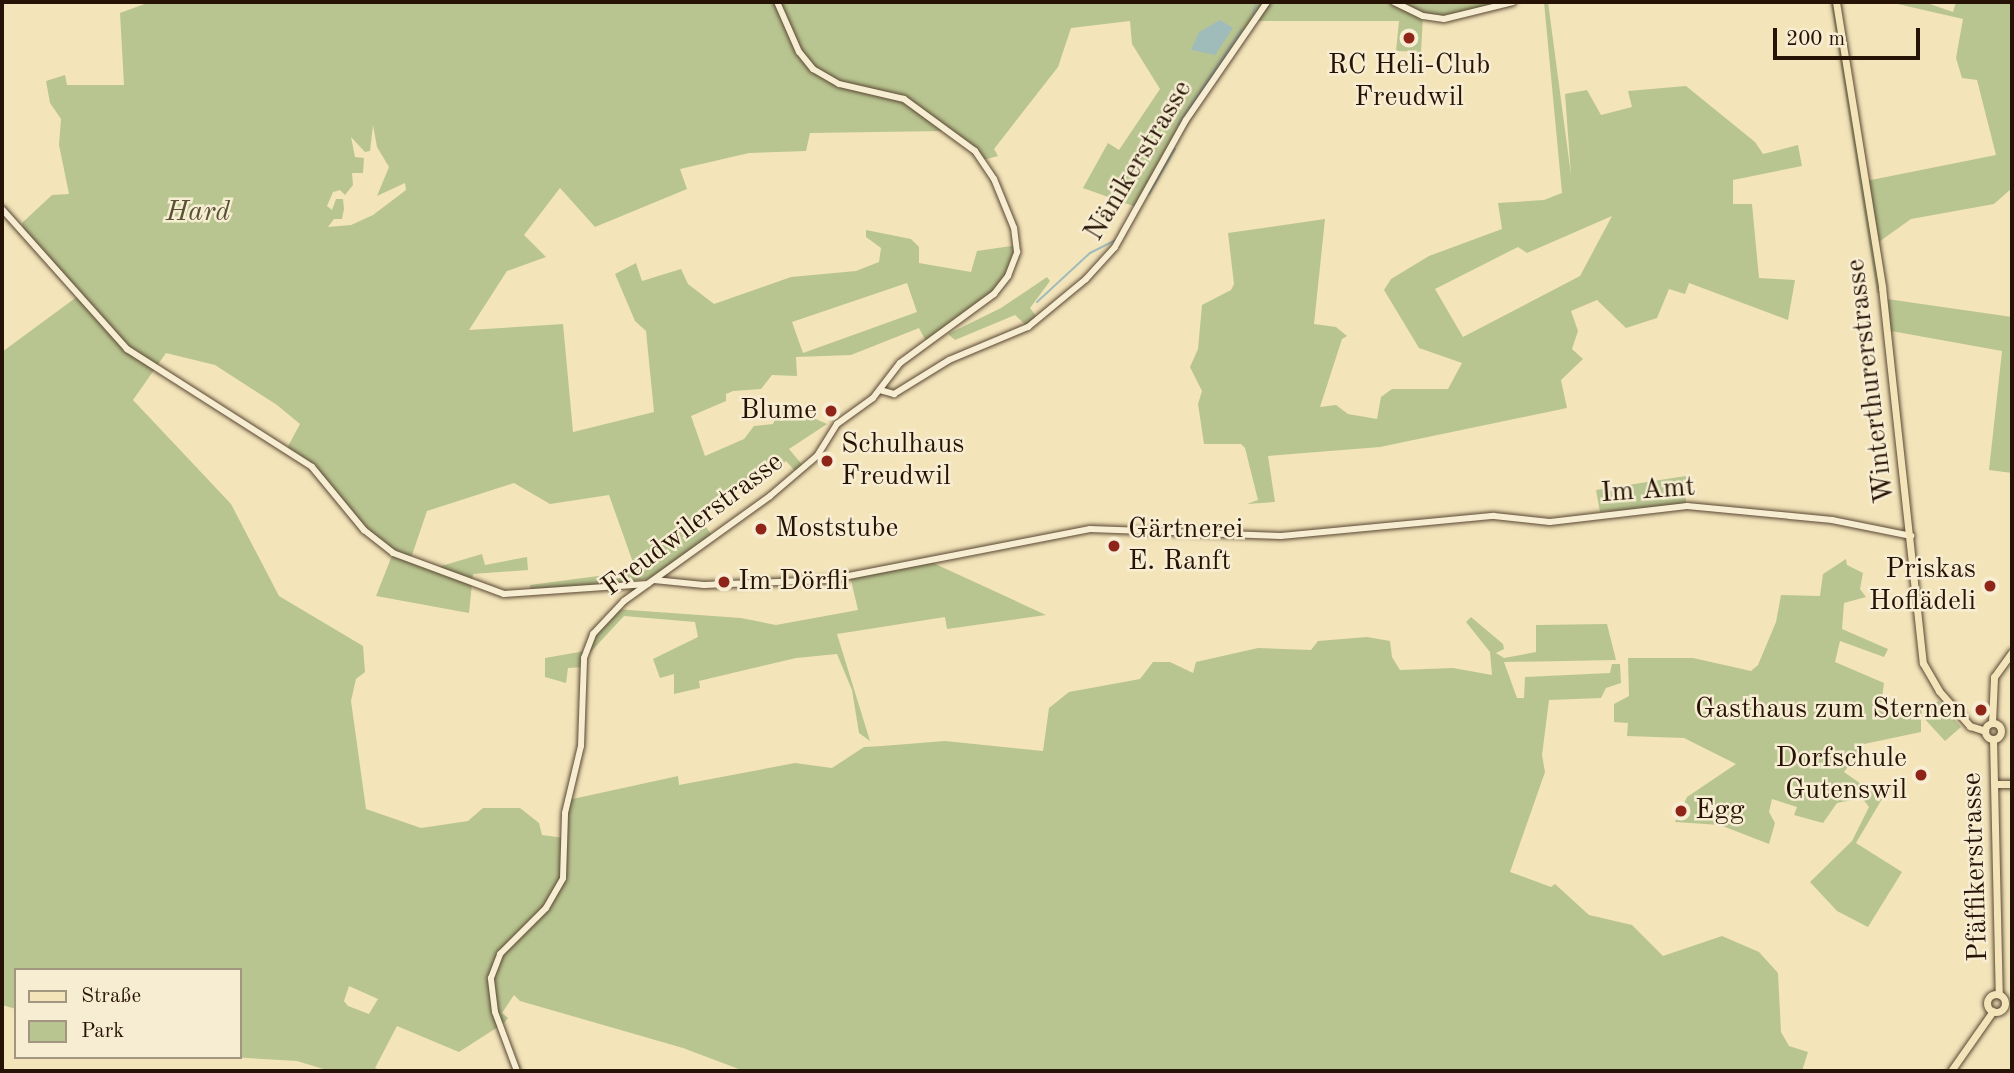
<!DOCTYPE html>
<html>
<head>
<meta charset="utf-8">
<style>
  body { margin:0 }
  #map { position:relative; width:2014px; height:1073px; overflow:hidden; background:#f3e4ba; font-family:"Old Standard TT",serif }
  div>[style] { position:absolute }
  .green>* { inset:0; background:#b9c591 }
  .water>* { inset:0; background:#a0bcba }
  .stream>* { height:2px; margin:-1px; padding:0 1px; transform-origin:1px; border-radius:1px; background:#a0bcba }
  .roads { filter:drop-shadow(0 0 2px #594732) drop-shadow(0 0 2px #594732) }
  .minor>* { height:6px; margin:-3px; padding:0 3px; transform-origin:3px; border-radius:3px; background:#f7edd2 }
  .major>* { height:7px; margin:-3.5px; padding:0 3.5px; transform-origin:3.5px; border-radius:3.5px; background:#f3e4ba }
  .major>.ring { margin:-3.5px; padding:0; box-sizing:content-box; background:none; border:7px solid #f3e4ba; border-radius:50% }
  .dots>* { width:19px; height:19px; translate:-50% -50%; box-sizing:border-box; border:4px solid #f7edd2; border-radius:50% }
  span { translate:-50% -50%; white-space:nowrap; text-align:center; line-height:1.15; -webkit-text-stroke:5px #f7edd2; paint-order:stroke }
  .poi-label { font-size:28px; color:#261305 }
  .right { translate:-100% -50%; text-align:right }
  .left { translate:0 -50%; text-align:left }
  .street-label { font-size:28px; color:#261305 }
  .park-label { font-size:28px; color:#595136; font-style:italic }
  .frame { position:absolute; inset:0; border:4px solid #261305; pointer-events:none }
  .legend { position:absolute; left:14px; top:968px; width:228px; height:91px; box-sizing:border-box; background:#f7edd2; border:2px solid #a39680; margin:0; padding:9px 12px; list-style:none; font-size:21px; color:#261305 }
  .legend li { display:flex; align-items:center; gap:14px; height:35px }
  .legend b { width:35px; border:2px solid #a39680 }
  .scale { position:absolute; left:1773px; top:28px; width:147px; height:32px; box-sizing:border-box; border:4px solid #261305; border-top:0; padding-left:9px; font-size:21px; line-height:24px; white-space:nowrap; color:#261305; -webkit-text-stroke:5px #f7edd2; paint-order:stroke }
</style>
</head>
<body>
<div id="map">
  <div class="green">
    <i style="clip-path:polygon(evenodd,150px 2px,1513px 2px,1463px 16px,1423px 16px,1421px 52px,1396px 51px,1399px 21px,1253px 21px,1136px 207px,1083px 188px,1108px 143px,1119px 150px,1160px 89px,1132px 44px,1130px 21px,1071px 28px,1058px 67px,994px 149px,998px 156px,983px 160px,944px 131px,810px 133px,806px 151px,749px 153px,680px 169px,687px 189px,595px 227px,560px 188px,524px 235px,546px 257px,507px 271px,469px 330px,563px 324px,573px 432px,654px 412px,646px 331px,635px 321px,615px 274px,636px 263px,642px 281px,681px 269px,688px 284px,714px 304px,791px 277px,856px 271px,879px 262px,881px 248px,866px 237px,866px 230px,911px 239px,919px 247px,919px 263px,971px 272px,977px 251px,1018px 245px,1002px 284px,927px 343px,919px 328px,851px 355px,796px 357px,797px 376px,772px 375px,761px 389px,733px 391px,726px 394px,726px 401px,691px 416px,705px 456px,744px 439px,754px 426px,773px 424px,782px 404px,827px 424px,789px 449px,804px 467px,797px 473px,786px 461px,774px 470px,767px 465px,760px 472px,764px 476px,738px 483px,696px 513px,713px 537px,654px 578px,531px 594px,530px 585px,636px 571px,609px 495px,550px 504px,514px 483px,427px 511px,410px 561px,431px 569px,482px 554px,485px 565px,527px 557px,528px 570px,473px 574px,469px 613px,376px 596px,393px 553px,373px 539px,324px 480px,286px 450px,300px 424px,277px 405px,215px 365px,166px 353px,133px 400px,231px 504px,279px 596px,363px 646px,365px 672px,356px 679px,351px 701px,366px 809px,421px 828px,468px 821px,483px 808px,520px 808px,539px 823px,542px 835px,564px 838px,568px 800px,678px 776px,679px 785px,795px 763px,832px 768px,864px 747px,882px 746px,945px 741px,1043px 751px,1049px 708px,1069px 692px,1140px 679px,1153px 662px,1170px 662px,1193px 673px,1196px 662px,1258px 648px,1311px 650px,1318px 641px,1367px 637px,1390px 641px,1392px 657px,1400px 670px,1453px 668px,1492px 675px,1490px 652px,1466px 622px,1471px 617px,1503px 644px,1504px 649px,1496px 653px,1504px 658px,1536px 652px,1536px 625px,1607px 624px,1616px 660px,1504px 662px,1517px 698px,1524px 698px,1525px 677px,1610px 673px,1612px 664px,1620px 664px,1621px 683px,1606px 688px,1601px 698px,1549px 700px,1542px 755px,1545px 772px,1510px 872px,1551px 887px,1555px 884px,1589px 915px,1632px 925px,1663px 956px,1722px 936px,1759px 952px,1778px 973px,1781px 1032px,1789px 1046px,1808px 1052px,1802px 1071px,744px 1071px,683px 1048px,520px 1001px,514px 995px,502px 1013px,508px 1018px,504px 1023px,459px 1052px,397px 1026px,375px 1068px,383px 1071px,330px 1071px,297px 1061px,229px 1057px,240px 1057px,240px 970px,16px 970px,16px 1009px,2px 1005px,2px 352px,78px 296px,25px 236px,22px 223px,52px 195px,69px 194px,59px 145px,61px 119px,50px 103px,46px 81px,65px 75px,67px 85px,124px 85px,120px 13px,150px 2px,373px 125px,377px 147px,389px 167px,377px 196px,405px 183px,406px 190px,373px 215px,351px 225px,328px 227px,334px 219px,342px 219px,344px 209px,343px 199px,336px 199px,332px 210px,327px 206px,333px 192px,340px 190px,345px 195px,353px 185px,352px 173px,363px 173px,364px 158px,355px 157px,351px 137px,365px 152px,370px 151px,373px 125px,150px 2px,907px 283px,917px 312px,803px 353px,792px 322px,907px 283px,150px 2px,349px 986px,378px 999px,369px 1014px,348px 1006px,344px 1001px,349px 986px)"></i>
    <i style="clip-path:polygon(evenodd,1544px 2px,1548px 2px,1571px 175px,1565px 94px,1587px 90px,1601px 115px,1632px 107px,1628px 91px,1686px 86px,1755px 142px,1763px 154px,1798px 145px,1802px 166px,1733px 180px,1733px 204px,1752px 204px,1759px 278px,1795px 280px,1788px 320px,1689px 283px,1685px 294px,1669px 289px,1657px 318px,1626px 328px,1597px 300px,1571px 311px,1578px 331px,1572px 349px,1583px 359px,1561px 380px,1567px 408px,1380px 447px,1268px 456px,1275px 502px,1247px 504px,1258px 500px,1245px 448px,1241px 444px,1204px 444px,1198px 404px,1202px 391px,1190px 367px,1198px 349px,1202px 305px,1231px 290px,1234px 284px,1228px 233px,1325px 219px,1314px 324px,1336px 327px,1347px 336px,1342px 339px,1320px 407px,1336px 405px,1348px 414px,1377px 419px,1381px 397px,1392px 389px,1448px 389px,1462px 363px,1419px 348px,1384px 290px,1391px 279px,1429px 256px,1502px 229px,1498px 203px,1544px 200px,1562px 193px,1544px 2px,1612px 216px,1580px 276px,1463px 337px,1435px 289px,1518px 247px,1527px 253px,1612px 216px)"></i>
    <i style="clip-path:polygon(1831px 2px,1836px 2px,1866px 181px,1996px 155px,1977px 80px,1962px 78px,1956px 58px,1963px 19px,1889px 2px,1924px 2px,1953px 12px,1956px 2px,2012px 2px,2012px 188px,1994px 204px,1911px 219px,1876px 244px,1883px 295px,1877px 293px)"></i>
    <i style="clip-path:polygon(1047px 277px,1050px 281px,1030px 308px,1039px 320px,1028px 327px,1015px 315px,955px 340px,948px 334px,1001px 308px)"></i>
    <i style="clip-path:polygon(1887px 299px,2012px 317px,2012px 473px,1989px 470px,2002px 351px,1891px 331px)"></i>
    <i style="clip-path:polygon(1686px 476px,1686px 504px,1600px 512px,1596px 490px)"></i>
    <i style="clip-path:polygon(1846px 559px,1847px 565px,1863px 573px,1860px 589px,1866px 597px,1844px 603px,1842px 629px,1888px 649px,1884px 657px,1840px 641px,1835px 662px,1884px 683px,1881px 705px,1888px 711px,1921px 707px,1922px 715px,1938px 701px,1961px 727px,1945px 741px,1921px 715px,1921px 732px,1864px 744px,1844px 772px,1882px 799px,1856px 843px,1902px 872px,1868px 927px,1837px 911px,1810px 882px,1852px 841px,1869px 807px,1862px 798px,1837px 803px,1823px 823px,1794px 815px,1797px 807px,1772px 799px,1769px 812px,1775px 823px,1769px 844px,1720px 825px,1675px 822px,1687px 797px,1736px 764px,1684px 738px,1627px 736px,1628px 723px,1614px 722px,1614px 704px,1629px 696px,1628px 658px,1693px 658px,1751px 671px,1758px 665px,1776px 622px,1781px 595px,1820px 596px,1823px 574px)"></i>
    <i style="clip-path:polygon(931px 562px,1046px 615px,947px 629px,945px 617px,837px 634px,870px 741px,859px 733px,852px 690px,837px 654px,796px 658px,699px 681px,700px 688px,674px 694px,674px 674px,660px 678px,653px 659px,698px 637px,695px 622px,624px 616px,585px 658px,584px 667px,568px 668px,566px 683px,545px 677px,545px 658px,585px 651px,615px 609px,741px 618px,776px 625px,858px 610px,850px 576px)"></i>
  </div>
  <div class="water">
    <i style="clip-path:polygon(1220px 20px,1233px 28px,1215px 55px,1191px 50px,1199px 32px)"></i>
  </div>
  <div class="stream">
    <i style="left:1253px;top:14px;width:12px;rotate:-76deg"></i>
    <i style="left:1178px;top:125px;width:114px;rotate:-56.4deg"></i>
    <i style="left:1149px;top:194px;width:52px;rotate:-60deg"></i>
    <i style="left:1037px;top:302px;width:72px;rotate:-42.8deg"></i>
    <i style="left:1090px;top:253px;width:28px;rotate:-27deg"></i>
  </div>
  <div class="roads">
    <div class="minor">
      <i style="left:1394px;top:2px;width:32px;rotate:26deg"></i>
      <i style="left:1423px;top:16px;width:21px;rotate:8deg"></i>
      <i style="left:1444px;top:19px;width:71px;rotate:-13.8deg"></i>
      <i style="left:2px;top:209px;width:188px;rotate:48.2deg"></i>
      <i style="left:127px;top:349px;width:219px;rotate:32.5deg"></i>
      <i style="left:312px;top:467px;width:82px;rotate:50.5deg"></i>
      <i style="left:364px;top:530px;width:37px;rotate:38deg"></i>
      <i style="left:393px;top:553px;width:118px;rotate:20.3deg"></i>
      <i style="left:504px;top:594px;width:144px;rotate:-4deg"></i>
      <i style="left:880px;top:390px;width:15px;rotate:16deg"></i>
      <i style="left:894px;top:394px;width:65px;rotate:-31.7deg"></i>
      <i style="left:949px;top:360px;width:86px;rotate:-22.7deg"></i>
      <i style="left:1028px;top:327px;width:75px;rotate:-39.6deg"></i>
      <i style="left:1086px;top:279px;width:43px;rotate:-47.8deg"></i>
      <i style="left:1115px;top:247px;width:145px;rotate:-60.8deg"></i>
      <i style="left:1186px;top:120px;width:143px;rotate:-55.5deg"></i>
      <i style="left:654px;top:580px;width:50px;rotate:5.7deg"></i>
      <i style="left:704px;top:585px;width:124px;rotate:-2.3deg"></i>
      <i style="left:828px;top:580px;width:267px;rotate:-11deg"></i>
      <i style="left:1090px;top:529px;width:191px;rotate:2.1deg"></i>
      <i style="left:1281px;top:536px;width:214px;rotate:-5.4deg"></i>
      <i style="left:1494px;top:516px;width:56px;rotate:6.1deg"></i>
      <i style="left:1550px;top:522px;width:138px;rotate:-6.7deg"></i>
      <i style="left:1687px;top:506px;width:146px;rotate:5.5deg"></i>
      <i style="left:1832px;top:520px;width:81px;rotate:11.4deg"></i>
      <i style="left:517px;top:1071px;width:63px;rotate:-110.4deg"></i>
      <i style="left:495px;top:1012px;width:34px;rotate:-97deg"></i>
      <i style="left:491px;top:978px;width:26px;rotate:-69deg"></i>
      <i style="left:500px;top:954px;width:65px;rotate:-45deg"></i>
      <i style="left:546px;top:908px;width:34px;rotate:-60deg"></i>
      <i style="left:563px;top:878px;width:65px;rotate:-88.2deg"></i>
      <i style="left:565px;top:813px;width:69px;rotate:-76.6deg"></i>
      <i style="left:581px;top:746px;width:88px;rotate:-88deg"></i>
      <i style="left:584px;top:658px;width:26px;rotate:-69deg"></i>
      <i style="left:593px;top:634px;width:45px;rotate:-46.8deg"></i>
      <i style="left:624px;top:601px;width:180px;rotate:-35.7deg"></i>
      <i style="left:770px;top:496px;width:62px;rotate:-40.4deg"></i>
      <i style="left:817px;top:456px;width:38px;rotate:-58deg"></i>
      <i style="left:837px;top:424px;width:44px;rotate:-35.8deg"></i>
      <i style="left:873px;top:398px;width:44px;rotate:-52.4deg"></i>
      <i style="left:900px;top:363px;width:117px;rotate:-36.3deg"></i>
      <i style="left:994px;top:294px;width:23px;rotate:-52deg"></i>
      <i style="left:1008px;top:276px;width:26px;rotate:-69deg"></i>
      <i style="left:1017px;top:252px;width:24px;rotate:-97deg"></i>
      <i style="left:1014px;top:228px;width:53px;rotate:-112.2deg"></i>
      <i style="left:994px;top:179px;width:34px;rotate:-124deg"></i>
      <i style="left:975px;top:151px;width:88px;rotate:-143.8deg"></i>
      <i style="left:904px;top:99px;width:67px;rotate:-167deg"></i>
      <i style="left:839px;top:84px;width:30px;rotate:-150deg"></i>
      <i style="left:813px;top:69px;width:22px;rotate:-129deg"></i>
      <i style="left:799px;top:52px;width:55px;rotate:-113.7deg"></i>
    </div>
    <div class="major">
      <i style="left:1836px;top:2px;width:289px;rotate:80.8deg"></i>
      <i style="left:1882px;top:287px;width:378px;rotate:83.8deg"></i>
      <i style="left:1923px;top:663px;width:32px;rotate:60deg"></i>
      <i style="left:1939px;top:691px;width:47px;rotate:48.5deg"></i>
      <i style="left:1970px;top:726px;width:16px;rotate:18deg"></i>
      <i style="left:1992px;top:723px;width:46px;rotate:-87.5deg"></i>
      <i style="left:1994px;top:677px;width:31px;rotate:-54deg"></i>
      <i class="ring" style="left:1985px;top:723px;width:9px;height:9px"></i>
      <i style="left:1993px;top:739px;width:255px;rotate:88.7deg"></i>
      <i style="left:1995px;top:784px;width:17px"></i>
      <i class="ring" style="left:1987px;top:994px;width:11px;height:11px"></i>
      <i style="left:1951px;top:1071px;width:73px;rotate:-55deg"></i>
    </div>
  </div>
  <div class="dots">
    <i style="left:1409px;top:38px;background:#8f2418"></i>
    <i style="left:831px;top:411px;background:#8f2418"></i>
    <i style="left:827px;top:461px;background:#8f2418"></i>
    <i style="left:761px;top:529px;background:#8f2418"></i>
    <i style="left:1114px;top:546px;background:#8f2418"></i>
    <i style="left:724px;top:582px;background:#8f2418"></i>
    <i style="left:1990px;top:586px;background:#8f2418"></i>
    <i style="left:1981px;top:710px;background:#8f2418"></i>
    <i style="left:1921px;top:775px;background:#8f2418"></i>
    <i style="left:1681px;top:811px;background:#8f2418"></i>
  </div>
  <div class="poi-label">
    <span style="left:1409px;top:82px">RC Heli-Club<br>Freudwil</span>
    <span class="right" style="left:817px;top:411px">Blume</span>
    <span class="left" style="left:841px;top:461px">Schulhaus<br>Freudwil</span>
    <span class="left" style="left:775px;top:529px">Moststube</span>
    <span class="left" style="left:1128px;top:546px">Gärtnerei<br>E. Ranft</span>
    <span class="right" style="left:1976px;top:586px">Priskas<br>Hoflädeli</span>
    <span class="left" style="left:738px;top:582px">Im Dörfli</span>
    <span class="right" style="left:1967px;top:710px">Gasthaus zum Sternen</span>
    <span class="right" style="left:1907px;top:775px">Dorfschule<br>Gutenswil</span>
    <span class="left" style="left:1695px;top:811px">Egg</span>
  </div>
  <div class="street-label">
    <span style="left:1139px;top:161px;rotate:-59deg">Nänikerstrasse</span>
    <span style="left:1871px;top:381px;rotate:-97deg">Winterthurerstrasse</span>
    <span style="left:1648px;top:491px;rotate:-4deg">Im Amt</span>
    <span style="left:693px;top:525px;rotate:-37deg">Freudwilerstrasse</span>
    <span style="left:1976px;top:867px;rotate:-92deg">Pfäffikerstrasse</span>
  </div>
  <div class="park-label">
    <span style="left:198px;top:213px">Hard</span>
  </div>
  <div class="frame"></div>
  <ul class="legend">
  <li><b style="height:9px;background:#f3e4ba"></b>Straße</li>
  <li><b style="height:19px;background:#b9c591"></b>Park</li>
  </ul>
  <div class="scale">200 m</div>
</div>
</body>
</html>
